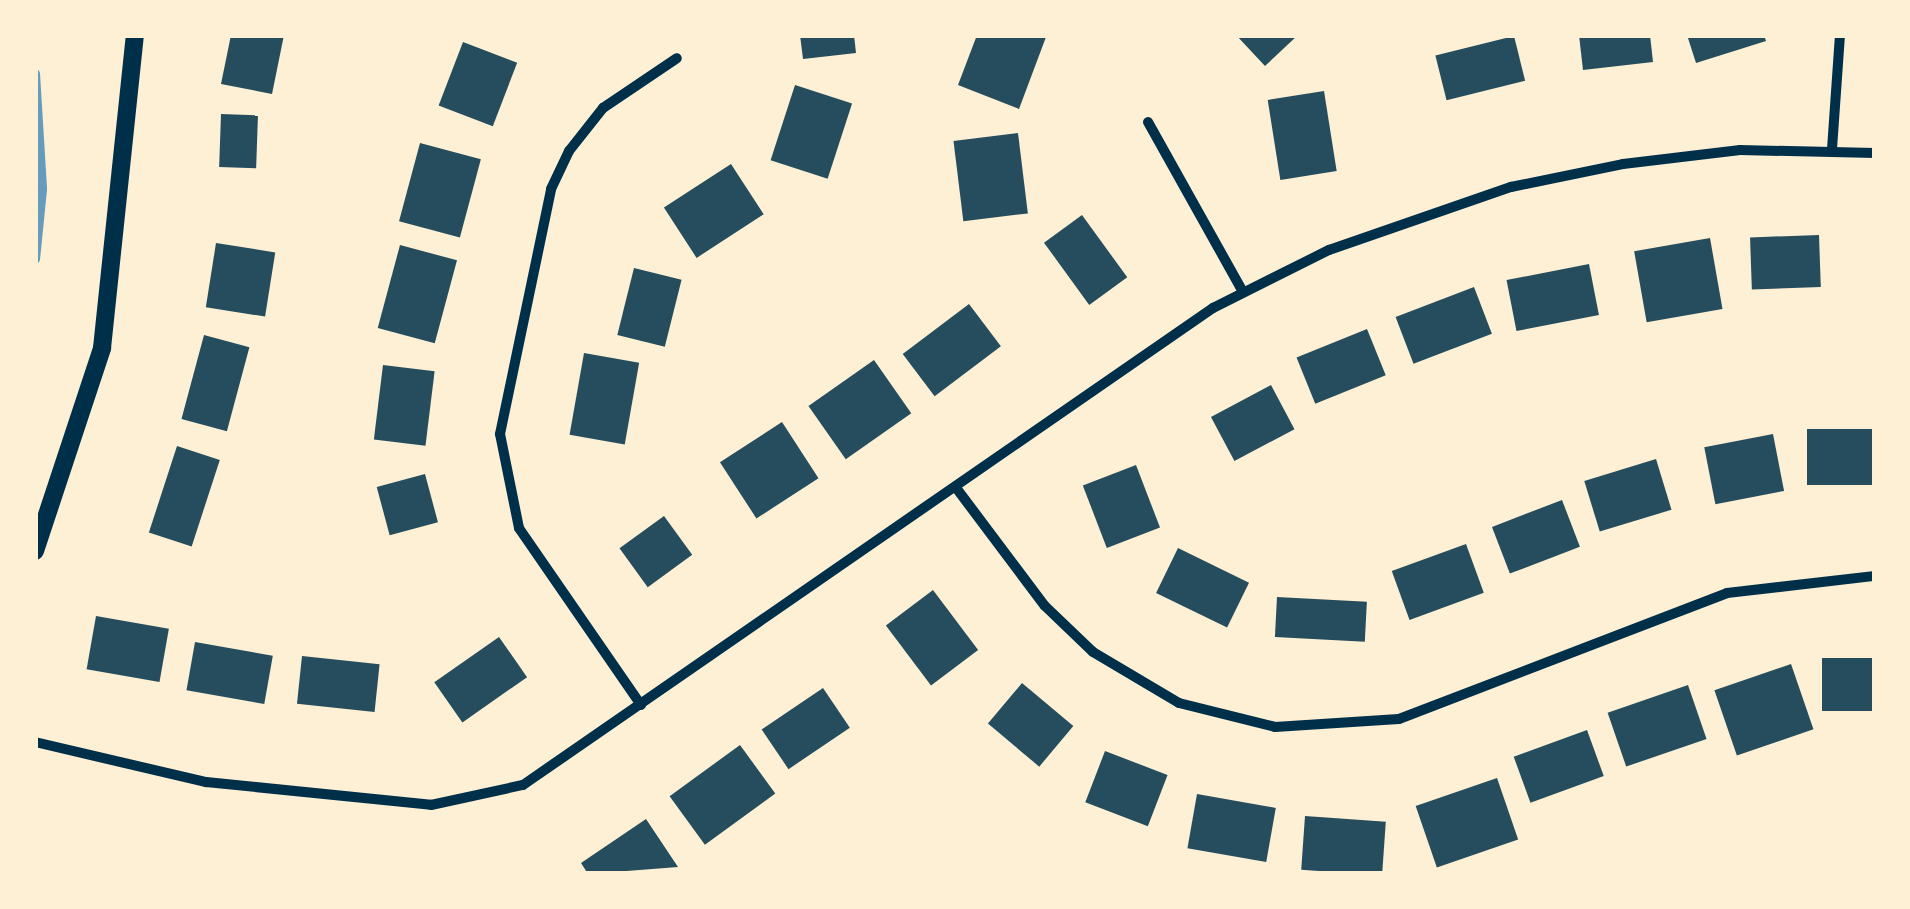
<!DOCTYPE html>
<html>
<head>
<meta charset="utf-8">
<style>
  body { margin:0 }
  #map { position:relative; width:1910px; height:909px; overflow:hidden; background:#fdf0d5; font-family:Roboto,sans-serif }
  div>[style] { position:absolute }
  .stream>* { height:9px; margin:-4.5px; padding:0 4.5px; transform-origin:4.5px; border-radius:4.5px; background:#669bbc }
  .building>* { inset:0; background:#264d5e; transform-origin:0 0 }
  .minor>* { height:10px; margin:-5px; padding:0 5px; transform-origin:5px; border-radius:5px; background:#003049 }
  .tertiary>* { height:18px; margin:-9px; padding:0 9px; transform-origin:9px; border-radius:9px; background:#003049 }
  span { translate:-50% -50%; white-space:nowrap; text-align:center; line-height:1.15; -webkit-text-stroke:9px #fdf0d5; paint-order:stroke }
  .frame { position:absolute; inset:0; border:38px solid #fdf0d5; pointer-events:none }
</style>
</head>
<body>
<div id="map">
  <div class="stream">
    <i style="left:35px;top:73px;width:116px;rotate:86.5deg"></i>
    <i style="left:42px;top:189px;width:70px;rotate:95.7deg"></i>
  </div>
  <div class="building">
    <i style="clip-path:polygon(231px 35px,284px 35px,272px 94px,221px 84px)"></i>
    <i style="clip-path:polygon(800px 35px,854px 35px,856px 53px,803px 59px)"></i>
    <i style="clip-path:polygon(977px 35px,1046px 37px,1019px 109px,958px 85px)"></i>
    <i style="clip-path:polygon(1236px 35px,1298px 35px,1265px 66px)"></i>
    <i style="clip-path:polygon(1579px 35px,1650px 35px,1653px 62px,1583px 70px)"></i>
    <i style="clip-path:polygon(1687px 35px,1764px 35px,1766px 41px,1696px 63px)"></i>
    <i style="left:1514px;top:36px;width:46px;height:81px;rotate:76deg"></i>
    <i style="left:463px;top:42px;width:58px;height:68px;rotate:21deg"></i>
    <i style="left:795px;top:85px;width:60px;height:79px;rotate:18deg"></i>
    <i style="left:1324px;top:91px;width:81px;height:57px;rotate:81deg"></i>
    <i style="left:221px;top:114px;width:37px;height:53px;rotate:2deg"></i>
    <i style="left:1018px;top:133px;width:81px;height:65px;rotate:83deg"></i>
    <i style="left:420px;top:143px;width:63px;height:81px;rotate:15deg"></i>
    <i style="left:731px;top:164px;width:60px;height:80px;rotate:57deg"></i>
    <i style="left:1082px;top:215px;width:77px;height:47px;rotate:54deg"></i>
    <i style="left:1819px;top:235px;width:52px;height:69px;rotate:88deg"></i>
    <i style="left:1710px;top:238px;width:72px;height:77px;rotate:80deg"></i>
    <i style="left:216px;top:243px;width:60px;height:65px;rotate:9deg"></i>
    <i style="left:400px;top:245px;width:59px;height:86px;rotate:15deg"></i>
    <i style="left:1589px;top:264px;width:52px;height:84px;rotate:79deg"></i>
    <i style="left:634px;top:268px;width:49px;height:69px;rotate:14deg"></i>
    <i style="left:1474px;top:287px;width:50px;height:84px;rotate:69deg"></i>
    <i style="left:969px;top:304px;width:53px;height:83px;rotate:53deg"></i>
    <i style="left:1367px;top:329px;width:50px;height:76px;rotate:68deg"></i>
    <i style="left:204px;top:335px;width:47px;height:87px;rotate:15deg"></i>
    <i style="left:584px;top:353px;width:56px;height:83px;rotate:10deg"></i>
    <i style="left:874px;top:360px;width:65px;height:80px;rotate:55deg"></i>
    <i style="left:383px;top:365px;width:52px;height:75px;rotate:7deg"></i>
    <i style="left:1271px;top:385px;width:50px;height:68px;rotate:62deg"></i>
    <i style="left:782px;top:422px;width:67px;height:74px;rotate:57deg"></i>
    <i style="left:1875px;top:429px;width:56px;height:68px;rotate:90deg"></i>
    <i style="left:1773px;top:434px;width:58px;height:70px;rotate:79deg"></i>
    <i style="left:177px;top:446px;width:45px;height:91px;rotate:18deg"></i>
    <i style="left:1656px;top:459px;width:53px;height:75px;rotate:73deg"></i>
    <i style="left:1136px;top:465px;width:67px;height:57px;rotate:69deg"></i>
    <i style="left:425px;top:474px;width:50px;height:50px;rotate:75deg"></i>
    <i style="left:1562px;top:500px;width:50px;height:75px;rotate:69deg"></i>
    <i style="left:664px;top:516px;width:48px;height:55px;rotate:54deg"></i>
    <i style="left:1466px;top:544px;width:52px;height:79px;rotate:70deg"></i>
    <i style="left:1178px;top:548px;width:79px;height:50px;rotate:26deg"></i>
    <i style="left:933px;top:590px;width:75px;height:59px;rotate:53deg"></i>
    <i style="left:1277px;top:597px;width:90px;height:40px;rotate:3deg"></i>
    <i style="left:96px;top:616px;width:74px;height:54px;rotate:10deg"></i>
    <i style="left:499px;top:637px;width:49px;height:79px;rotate:55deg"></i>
    <i style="left:195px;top:642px;width:79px;height:49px;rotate:10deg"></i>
    <i style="left:302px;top:656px;width:78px;height:48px;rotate:6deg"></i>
    <i style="left:1822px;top:658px;width:53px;height:53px"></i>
    <i style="left:1791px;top:664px;width:69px;height:81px;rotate:71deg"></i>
    <i style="left:1022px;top:683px;width:67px;height:53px;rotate:40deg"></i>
    <i style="left:1688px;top:685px;width:57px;height:85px;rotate:71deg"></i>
    <i style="left:823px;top:688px;width:48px;height:74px;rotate:56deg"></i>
    <i style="left:1587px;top:730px;width:49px;height:78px;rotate:70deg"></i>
    <i style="left:740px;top:745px;width:60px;height:87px;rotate:54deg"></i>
    <i style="left:1105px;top:751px;width:67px;height:55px;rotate:21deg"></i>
    <i style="left:1497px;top:778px;width:65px;height:86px;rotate:71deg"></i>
    <i style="left:1197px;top:794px;width:80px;height:55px;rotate:10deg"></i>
    <i style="left:1305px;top:816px;width:81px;height:54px;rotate:4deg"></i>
    <i style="clip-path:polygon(646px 819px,678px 867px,588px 874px,581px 863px)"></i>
  </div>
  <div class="minor">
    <i style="left:1148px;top:122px;width:195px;rotate:60.8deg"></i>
    <i style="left:1832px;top:149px;width:114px;rotate:-86deg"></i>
    <i style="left:957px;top:489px;width:146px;rotate:53.1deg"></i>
    <i style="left:1045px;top:606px;width:66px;rotate:43.8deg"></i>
    <i style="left:1093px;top:652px;width:100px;rotate:30.7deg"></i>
    <i style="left:1179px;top:703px;width:99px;rotate:14deg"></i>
    <i style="left:1275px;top:727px;width:124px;rotate:-3.7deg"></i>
    <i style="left:1399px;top:719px;width:351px;rotate:-21deg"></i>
    <i style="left:1727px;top:593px;width:149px;rotate:-6.6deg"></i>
    <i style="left:641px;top:705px;width:215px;rotate:-124.6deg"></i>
    <i style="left:519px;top:528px;width:96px;rotate:-101.4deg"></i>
    <i style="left:500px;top:434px;width:250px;rotate:-78.2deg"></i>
    <i style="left:551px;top:189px;width:42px;rotate:-64.7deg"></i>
    <i style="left:569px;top:151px;width:55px;rotate:-51.7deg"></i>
    <i style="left:603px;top:108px;width:89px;rotate:-34deg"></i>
    <i style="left:35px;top:742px;width:176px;rotate:13.2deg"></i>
    <i style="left:206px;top:782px;width:226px;rotate:5.8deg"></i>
    <i style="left:431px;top:805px;width:94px;rotate:-12.3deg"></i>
    <i style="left:523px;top:785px;width:839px;rotate:-34.66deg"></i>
    <i style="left:1213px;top:308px;width:130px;rotate:-26.6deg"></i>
    <i style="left:1329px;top:250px;width:193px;rotate:-19.1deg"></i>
    <i style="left:1511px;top:187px;width:114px;rotate:-11.6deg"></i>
    <i style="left:1623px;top:164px;width:118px;rotate:-6.8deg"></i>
    <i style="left:1740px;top:150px;width:135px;rotate:1.3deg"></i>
  </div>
  <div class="tertiary">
    <i style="left:35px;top:551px;width:214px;rotate:-71.7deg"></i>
    <i style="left:102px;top:348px;width:315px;rotate:-84deg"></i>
  </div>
  <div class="frame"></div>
</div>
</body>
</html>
